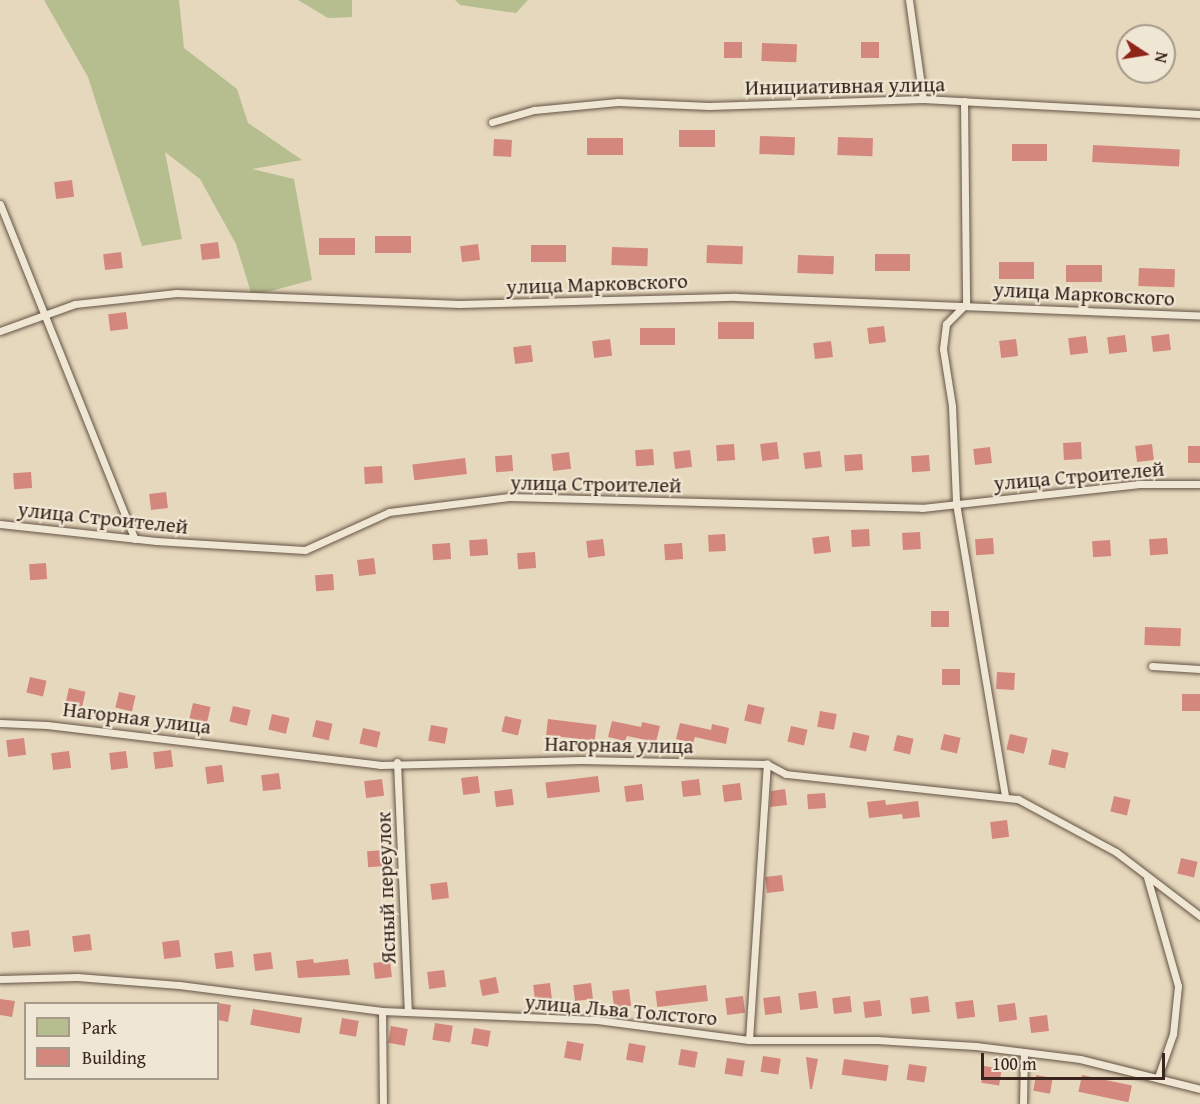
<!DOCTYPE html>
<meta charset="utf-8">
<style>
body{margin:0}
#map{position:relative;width:1200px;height:1104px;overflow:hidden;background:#e6d8bc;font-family:"Gentium Book Plus",serif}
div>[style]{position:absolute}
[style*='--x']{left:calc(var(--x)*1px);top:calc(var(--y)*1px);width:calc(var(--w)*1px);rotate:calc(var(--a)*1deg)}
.green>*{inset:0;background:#b6be90}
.building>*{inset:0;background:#d4877c;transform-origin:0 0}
.roads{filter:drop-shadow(0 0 2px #645245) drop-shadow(0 0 2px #645245)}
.lane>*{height:7px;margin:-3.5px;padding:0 3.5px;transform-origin:3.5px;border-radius:3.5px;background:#efe6d3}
span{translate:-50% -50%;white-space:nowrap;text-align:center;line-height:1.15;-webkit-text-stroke:4.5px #efe6d3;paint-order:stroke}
.street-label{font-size:21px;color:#39251d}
.legend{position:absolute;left:24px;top:1002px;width:195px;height:78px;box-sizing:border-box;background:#efe6d3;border:2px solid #a6998a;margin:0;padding:8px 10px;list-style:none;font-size:18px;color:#39251d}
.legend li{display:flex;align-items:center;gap:12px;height:30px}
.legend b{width:30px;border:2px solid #a6998a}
.north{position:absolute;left:1116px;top:24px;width:60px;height:60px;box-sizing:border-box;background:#efe6d3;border:2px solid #a6998a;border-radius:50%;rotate:102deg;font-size:16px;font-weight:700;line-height:24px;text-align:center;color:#39251d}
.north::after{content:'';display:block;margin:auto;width:21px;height:27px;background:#8f2418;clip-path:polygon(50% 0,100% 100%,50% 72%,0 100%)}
.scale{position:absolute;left:981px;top:1053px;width:184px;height:27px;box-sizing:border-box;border:3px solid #39251d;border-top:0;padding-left:8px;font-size:18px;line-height:21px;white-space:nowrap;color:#39251d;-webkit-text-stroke:4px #efe6d3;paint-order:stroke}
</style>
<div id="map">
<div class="green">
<div style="clip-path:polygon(44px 0,179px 0,184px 48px,237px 89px,248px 123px,302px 160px,252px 169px,294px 179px,312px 280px,252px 296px,236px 244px,200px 179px,165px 152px,182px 239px,142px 246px,88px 77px)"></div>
<div style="clip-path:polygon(298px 0,352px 0,352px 17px,328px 18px)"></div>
<div style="clip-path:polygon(455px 0,528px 0,516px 13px,460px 5px)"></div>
</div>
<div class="building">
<div style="left:724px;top:42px;width:18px;height:16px"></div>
<div style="left:861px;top:42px;width:18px;height:16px"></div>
<div style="left:762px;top:43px;width:35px;height:18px;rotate:2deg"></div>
<div style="left:679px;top:130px;width:36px;height:17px"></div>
<div style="left:760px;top:136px;width:35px;height:18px;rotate:2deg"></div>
<div style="left:838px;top:137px;width:35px;height:18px;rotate:2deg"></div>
<div style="left:587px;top:138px;width:36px;height:17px"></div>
<div style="left:494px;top:139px;width:18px;height:17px;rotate:3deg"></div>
<div style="left:1012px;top:144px;width:35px;height:17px"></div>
<div style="left:1093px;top:145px;width:87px;height:17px;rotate:3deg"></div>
<div style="left:72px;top:180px;width:17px;height:18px;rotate:83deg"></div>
<div style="left:375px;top:236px;width:36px;height:17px"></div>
<div style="left:319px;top:238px;width:36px;height:17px"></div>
<div style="left:218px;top:242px;width:16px;height:18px;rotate:83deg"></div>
<div style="left:478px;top:244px;width:16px;height:18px;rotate:83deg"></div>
<div style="left:531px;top:245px;width:35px;height:17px"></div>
<div style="left:707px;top:245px;width:36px;height:18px;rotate:2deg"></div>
<div style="left:612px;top:247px;width:36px;height:18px;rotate:2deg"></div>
<div style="left:121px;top:252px;width:16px;height:18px;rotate:83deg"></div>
<div style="left:875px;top:254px;width:35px;height:17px"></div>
<div style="left:798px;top:255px;width:36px;height:18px;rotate:2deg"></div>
<div style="left:999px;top:262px;width:35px;height:17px"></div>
<div style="left:1066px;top:265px;width:36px;height:17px"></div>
<div style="left:1139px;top:268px;width:36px;height:18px;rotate:2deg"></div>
<div style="left:126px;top:312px;width:17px;height:18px;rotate:83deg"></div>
<div style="left:718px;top:322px;width:36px;height:17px"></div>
<div style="left:884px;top:326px;width:16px;height:17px;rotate:83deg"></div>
<div style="left:640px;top:328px;width:35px;height:17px"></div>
<div style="left:1169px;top:334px;width:16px;height:18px;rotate:83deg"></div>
<div style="left:1125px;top:335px;width:17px;height:18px;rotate:83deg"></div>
<div style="left:1086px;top:336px;width:17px;height:18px;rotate:83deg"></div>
<div style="left:610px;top:339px;width:17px;height:18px;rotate:83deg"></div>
<div style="left:1016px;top:339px;width:17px;height:17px;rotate:83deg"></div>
<div style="left:831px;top:341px;width:16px;height:18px;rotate:83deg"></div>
<div style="left:531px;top:345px;width:17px;height:18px;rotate:83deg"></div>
<div style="left:777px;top:442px;width:17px;height:17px;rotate:83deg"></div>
<div style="left:1081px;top:442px;width:17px;height:18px;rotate:87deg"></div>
<div style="left:734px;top:444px;width:16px;height:18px;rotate:86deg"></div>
<div style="left:1152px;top:444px;width:16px;height:17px;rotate:83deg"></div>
<div style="left:1200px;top:446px;width:17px;height:12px;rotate:90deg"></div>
<div style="left:990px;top:447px;width:16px;height:17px;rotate:83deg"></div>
<div style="left:653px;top:449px;width:16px;height:18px;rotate:86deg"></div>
<div style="left:690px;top:450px;width:17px;height:17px;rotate:83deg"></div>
<div style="left:820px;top:451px;width:16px;height:17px;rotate:83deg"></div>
<div style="left:569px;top:452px;width:17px;height:18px;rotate:83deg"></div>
<div style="left:862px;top:454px;width:16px;height:18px;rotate:86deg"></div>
<div style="left:512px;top:455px;width:16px;height:17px;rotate:86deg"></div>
<div style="left:929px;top:455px;width:16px;height:18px;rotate:86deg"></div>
<div style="left:465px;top:458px;width:16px;height:53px;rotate:83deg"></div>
<div style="left:382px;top:466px;width:17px;height:18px;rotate:87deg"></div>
<div style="left:31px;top:472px;width:16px;height:18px;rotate:86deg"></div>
<div style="left:166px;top:492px;width:16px;height:17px;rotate:83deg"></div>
<div style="left:869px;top:529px;width:17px;height:18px;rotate:87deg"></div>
<div style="left:920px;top:532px;width:17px;height:18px;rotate:87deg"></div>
<div style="left:725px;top:534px;width:17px;height:17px;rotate:87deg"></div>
<div style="left:829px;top:536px;width:16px;height:17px;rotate:83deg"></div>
<div style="left:993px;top:538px;width:16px;height:18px;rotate:86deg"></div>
<div style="left:1167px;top:538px;width:16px;height:18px;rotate:86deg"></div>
<div style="left:487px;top:539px;width:16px;height:18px;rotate:86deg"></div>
<div style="left:603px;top:539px;width:17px;height:17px;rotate:83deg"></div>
<div style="left:1110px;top:540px;width:16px;height:18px;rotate:86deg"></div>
<div style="left:450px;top:543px;width:16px;height:18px;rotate:86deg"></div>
<div style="left:682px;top:543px;width:16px;height:18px;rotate:86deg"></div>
<div style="left:535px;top:552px;width:16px;height:18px;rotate:86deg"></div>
<div style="left:374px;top:558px;width:16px;height:17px;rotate:83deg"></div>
<div style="left:46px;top:563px;width:16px;height:17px;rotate:86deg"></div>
<div style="left:333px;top:574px;width:16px;height:18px;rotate:86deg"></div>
<div style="left:931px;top:611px;width:18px;height:16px"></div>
<div style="left:1145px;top:627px;width:36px;height:18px;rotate:2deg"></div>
<div style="left:942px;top:669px;width:18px;height:16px"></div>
<div style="left:997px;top:672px;width:18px;height:17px;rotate:3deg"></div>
<div style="left:30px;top:677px;width:17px;height:16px;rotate:13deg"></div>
<div style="left:69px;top:688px;width:17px;height:16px;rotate:13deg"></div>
<div style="left:119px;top:692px;width:17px;height:16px;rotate:13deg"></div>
<div style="left:1182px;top:694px;width:18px;height:17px"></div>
<div style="left:193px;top:703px;width:18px;height:16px;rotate:13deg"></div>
<div style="left:748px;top:704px;width:17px;height:17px;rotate:13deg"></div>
<div style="left:233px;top:706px;width:18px;height:16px;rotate:13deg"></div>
<div style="left:820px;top:711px;width:17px;height:16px;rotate:10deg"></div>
<div style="left:272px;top:714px;width:18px;height:16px;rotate:13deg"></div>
<div style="left:505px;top:716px;width:17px;height:16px;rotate:13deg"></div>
<div style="left:548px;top:719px;width:49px;height:16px;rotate:7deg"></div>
<div style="left:316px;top:720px;width:17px;height:17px;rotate:13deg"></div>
<div style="clip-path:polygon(612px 721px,641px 727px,642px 722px,660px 726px,656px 742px,627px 736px,625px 741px,608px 737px)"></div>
<div style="clip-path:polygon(680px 723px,711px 730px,712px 724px,729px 728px,726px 744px,695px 737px,693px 743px,676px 739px)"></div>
<div style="left:431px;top:725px;width:17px;height:16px;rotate:10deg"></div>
<div style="left:791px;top:726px;width:17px;height:16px;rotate:13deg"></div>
<div style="left:363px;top:728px;width:18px;height:16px;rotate:13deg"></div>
<div style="left:853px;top:732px;width:17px;height:16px;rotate:13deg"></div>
<div style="left:944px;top:734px;width:17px;height:16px;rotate:13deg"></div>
<div style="left:1010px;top:734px;width:18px;height:16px;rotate:13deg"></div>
<div style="left:897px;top:735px;width:17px;height:16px;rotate:13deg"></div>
<div style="left:24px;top:738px;width:17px;height:18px;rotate:83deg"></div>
<div style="left:1052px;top:749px;width:17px;height:16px;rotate:13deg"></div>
<div style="left:171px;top:750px;width:17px;height:18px;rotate:83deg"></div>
<div style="left:69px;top:751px;width:17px;height:18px;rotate:83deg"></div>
<div style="left:126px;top:751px;width:17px;height:17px;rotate:83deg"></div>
<div style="left:222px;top:765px;width:17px;height:17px;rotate:83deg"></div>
<div style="left:279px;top:773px;width:16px;height:18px;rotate:83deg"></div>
<div style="left:478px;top:776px;width:17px;height:17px;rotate:83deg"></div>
<div style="left:598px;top:776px;width:16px;height:53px;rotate:83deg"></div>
<div style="left:382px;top:779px;width:17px;height:18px;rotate:83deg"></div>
<div style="left:699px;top:779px;width:16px;height:18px;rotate:83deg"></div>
<div style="left:740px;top:783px;width:17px;height:18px;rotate:83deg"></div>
<div style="left:642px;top:784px;width:16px;height:18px;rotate:83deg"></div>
<div style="left:512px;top:789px;width:16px;height:18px;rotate:83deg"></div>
<div style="clip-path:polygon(785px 789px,787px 805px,770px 807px,771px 791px)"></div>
<div style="left:825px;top:793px;width:15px;height:18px;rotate:86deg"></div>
<div style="left:1114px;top:796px;width:17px;height:16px;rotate:13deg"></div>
<div style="clip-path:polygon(885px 800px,886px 805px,918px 801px,920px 817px,903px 819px,902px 814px,869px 818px,867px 802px)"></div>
<div style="left:1007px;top:820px;width:17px;height:17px;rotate:83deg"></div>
<div style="left:384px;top:850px;width:16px;height:17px;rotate:86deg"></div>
<div style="left:1181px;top:858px;width:17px;height:16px;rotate:13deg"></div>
<div style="left:782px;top:875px;width:16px;height:17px;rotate:83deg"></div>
<div style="left:447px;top:882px;width:16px;height:17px;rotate:83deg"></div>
<div style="left:29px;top:930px;width:16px;height:18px;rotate:83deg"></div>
<div style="left:90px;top:934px;width:16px;height:18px;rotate:83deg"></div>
<div style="left:179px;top:940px;width:17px;height:17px;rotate:83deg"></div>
<div style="left:232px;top:951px;width:16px;height:18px;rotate:83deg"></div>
<div style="left:271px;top:952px;width:17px;height:18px;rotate:83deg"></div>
<div style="clip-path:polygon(313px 959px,314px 963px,348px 959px,350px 975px,298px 978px,296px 961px)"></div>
<div style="left:390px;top:961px;width:16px;height:17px;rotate:83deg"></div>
<div style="left:444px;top:970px;width:17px;height:17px;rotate:83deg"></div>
<div style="left:496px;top:977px;width:16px;height:17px;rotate:79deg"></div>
<div style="left:550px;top:983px;width:16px;height:17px;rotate:83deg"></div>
<div style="left:591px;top:983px;width:16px;height:18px;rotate:83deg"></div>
<div style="left:706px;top:985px;width:16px;height:51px;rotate:83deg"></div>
<div style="left:629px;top:989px;width:17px;height:17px;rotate:83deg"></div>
<div style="left:816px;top:991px;width:17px;height:18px;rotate:83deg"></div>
<div style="left:743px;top:996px;width:17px;height:18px;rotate:83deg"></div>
<div style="left:780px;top:996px;width:17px;height:17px;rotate:83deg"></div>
<div style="left:850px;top:996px;width:16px;height:18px;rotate:83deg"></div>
<div style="left:928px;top:996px;width:16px;height:18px;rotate:83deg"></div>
<div style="clip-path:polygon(0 999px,15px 1001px,12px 1017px,0 1015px)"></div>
<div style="left:880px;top:1000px;width:16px;height:17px;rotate:83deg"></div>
<div style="left:973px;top:1000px;width:17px;height:18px;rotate:83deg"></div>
<div style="clip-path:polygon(218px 1003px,231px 1005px,228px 1022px,218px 1020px)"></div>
<div style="left:1015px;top:1003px;width:17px;height:18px;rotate:83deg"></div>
<div style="left:253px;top:1009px;width:50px;height:16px;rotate:10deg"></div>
<div style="left:1047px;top:1015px;width:16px;height:18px;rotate:83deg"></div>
<div style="left:342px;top:1018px;width:17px;height:16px;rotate:10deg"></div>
<div style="left:435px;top:1023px;width:18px;height:17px;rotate:9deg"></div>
<div style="left:391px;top:1026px;width:17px;height:17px;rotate:10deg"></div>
<div style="left:474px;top:1028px;width:17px;height:16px;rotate:10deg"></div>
<div style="left:567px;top:1041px;width:17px;height:17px;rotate:10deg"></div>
<div style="left:629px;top:1043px;width:17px;height:17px;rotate:10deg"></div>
<div style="left:681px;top:1049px;width:17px;height:16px;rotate:10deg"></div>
<div style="left:763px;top:1056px;width:18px;height:16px;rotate:9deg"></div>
<div style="clip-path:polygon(806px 1057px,818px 1059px,812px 1089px,810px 1089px)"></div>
<div style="left:727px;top:1058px;width:18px;height:16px;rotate:9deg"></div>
<div style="left:844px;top:1059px;width:45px;height:16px;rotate:8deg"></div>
<div style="left:909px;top:1064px;width:18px;height:16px;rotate:9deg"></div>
<div style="left:984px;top:1066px;width:18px;height:17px;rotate:9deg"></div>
<div style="left:1036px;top:1075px;width:17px;height:16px;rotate:10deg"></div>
<div style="left:1082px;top:1075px;width:51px;height:17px;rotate:12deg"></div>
</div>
<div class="roads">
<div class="lane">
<div style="--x:909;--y:0;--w:100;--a:82"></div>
<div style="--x:964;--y:101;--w:203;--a:89.4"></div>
<div style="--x:966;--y:304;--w:28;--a:135"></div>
<div style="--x:946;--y:324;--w:25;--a:97"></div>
<div style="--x:943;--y:349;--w:58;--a:81"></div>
<div style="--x:952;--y:406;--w:97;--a:87.6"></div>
<div style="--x:956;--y:503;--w:298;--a:80.5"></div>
<div style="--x:492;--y:122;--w:44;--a:-15.9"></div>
<div style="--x:534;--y:110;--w:84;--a:-5.4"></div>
<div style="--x:618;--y:102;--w:91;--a:2.5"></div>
<div style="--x:709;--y:106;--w:214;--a:-1.9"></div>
<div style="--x:923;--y:99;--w:277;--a:3.1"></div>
<div style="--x:0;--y:204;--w:361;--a:68.1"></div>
<div style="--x:0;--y:331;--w:80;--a:-19.8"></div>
<div style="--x:75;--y:304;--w:102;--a:-6.2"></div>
<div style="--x:176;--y:293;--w:284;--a:2.2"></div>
<div style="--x:460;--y:304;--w:276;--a:-1.5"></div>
<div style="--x:736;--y:297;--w:464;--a:2.3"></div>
<div style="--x:0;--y:524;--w:157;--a:6.2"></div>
<div style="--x:156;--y:541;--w:149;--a:3.5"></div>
<div style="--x:305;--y:550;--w:92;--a:-24.3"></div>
<div style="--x:389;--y:512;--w:121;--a:-7.1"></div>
<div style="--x:509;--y:497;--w:413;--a:1.5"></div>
<div style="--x:922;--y:508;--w:217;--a:-6.3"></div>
<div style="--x:1138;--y:484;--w:62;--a:0"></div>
<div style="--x:1152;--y:666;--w:48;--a:3.6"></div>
<div style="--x:0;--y:723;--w:47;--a:2.4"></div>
<div style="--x:47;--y:725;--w:335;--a:6.8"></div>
<div style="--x:380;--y:765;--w:201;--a:-1.4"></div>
<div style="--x:581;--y:760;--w:186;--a:1.2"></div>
<div style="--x:767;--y:764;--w:21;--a:28"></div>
<div style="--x:786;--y:774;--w:233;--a:6.2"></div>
<div style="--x:1018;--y:799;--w:111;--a:28.4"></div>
<div style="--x:1116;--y:852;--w:106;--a:37.3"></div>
<div style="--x:397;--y:762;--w:250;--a:87.5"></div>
<div style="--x:1147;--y:877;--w:113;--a:74.1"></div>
<div style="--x:1178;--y:986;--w:48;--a:95.9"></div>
<div style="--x:1173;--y:1034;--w:46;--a:109.2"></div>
<div style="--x:0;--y:979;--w:77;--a:-1.5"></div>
<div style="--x:77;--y:977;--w:102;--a:4.5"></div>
<div style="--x:179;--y:985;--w:205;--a:7.3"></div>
<div style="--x:382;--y:1011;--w:215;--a:2.4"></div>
<div style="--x:597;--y:1020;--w:153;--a:7.5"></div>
<div style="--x:749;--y:1040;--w:128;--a:0"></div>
<div style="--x:877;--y:1040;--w:99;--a:3.5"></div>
<div style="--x:976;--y:1046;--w:105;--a:7.1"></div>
<div style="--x:1080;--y:1059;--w:124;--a:14"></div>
<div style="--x:382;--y:1011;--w:93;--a:89.4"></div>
<div style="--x:749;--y:1040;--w:277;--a:-86.3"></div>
<div style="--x:1023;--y:1104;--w:52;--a:-88.9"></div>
</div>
</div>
<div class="street-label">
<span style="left:845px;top:86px;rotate:-1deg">Инициативная улица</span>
<span style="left:597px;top:284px;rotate:-2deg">улица Марковского</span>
<span style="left:1084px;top:294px;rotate:3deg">улица Марковского</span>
<span style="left:1079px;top:476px;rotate:-5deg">улица Строителей</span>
<span style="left:596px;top:484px;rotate:1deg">улица Строителей</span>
<span style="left:103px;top:518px;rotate:6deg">улица Строителей</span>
<span style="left:137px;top:718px;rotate:7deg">Нагорная улица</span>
<span style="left:619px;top:745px;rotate:1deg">Нагорная улица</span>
<span style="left:386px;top:888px;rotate:-92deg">Ясный переулок</span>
<span style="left:621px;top:1010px;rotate:5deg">улица Льва Толстого</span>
</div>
<ul class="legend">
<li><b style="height:16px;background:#b6be90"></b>Park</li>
<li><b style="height:16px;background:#d4877c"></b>Building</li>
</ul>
<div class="north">N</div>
<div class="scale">100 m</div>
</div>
